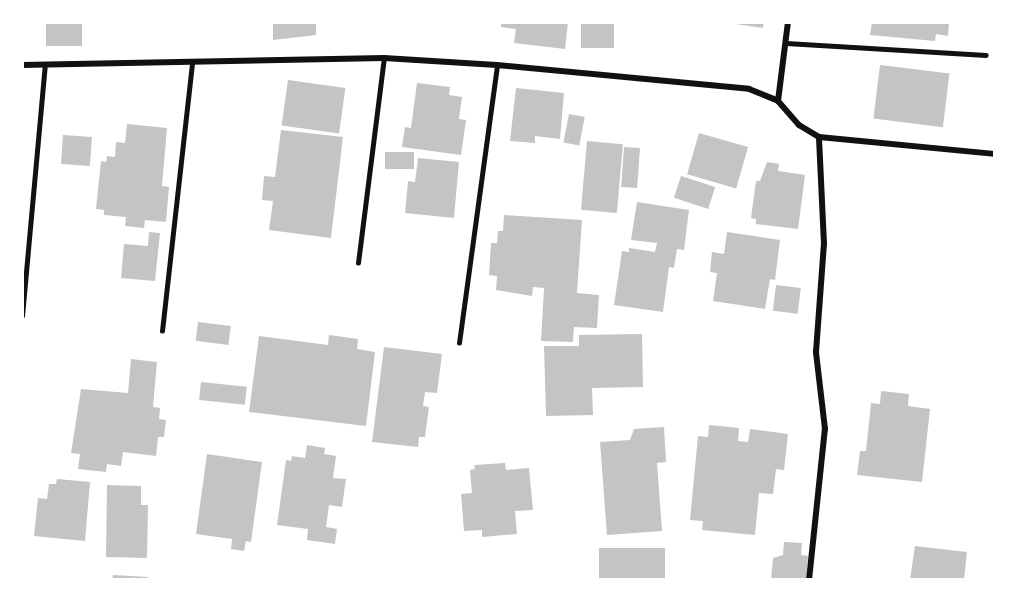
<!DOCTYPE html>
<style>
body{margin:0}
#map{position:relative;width:1017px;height:602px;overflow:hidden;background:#fff;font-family:Ubuntu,sans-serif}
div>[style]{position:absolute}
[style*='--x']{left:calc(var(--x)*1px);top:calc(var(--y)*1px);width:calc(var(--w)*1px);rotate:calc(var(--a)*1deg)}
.building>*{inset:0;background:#c4c4c4;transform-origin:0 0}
.service>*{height:4.5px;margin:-2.25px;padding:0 2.25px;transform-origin:2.25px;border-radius:2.25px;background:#111}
.minor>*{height:6px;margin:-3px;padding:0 3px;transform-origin:3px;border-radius:3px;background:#111}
span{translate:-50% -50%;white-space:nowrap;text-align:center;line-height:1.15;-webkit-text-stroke:4.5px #fff;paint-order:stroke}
.frame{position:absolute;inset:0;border:24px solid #fff;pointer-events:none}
</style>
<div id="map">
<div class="building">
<div style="left:46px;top:22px;width:36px;height:24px"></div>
<div style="clip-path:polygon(273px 22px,316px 22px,316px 35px,273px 40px)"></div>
<div style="clip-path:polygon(501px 22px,568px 22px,565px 49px,514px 43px,516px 29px,501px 27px)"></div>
<div style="left:581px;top:22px;width:33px;height:26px"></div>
<div style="clip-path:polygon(722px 22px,764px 22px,763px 28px)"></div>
<div style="clip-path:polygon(872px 22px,949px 22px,948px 36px,936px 34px,935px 41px,870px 35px)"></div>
<div style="left:880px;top:65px;width:70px;height:54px;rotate:7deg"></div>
<div style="left:288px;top:80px;width:58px;height:46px;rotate:8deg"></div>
<div style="clip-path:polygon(417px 83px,450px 87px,449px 95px,462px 97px,459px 119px,466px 120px,461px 155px,402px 147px,405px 127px,411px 128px)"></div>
<div style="clip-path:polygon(516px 88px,564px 93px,560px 139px,535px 136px,535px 143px,510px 141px)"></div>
<div style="left:569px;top:114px;width:16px;height:29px;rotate:11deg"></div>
<div style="clip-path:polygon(127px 124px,167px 128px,162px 186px,169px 187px,166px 222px,145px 220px,144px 228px,125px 226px,126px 217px,104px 215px,104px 210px,96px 209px,101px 161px,106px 162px,107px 156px,115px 157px,116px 142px,125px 143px)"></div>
<div style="clip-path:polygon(281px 130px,343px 137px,331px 238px,269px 230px,273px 201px,262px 200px,264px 176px,275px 177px)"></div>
<div style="left:699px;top:133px;width:51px;height:43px;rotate:16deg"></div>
<div style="left:63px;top:135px;width:29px;height:29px;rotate:4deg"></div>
<div style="left:587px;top:141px;width:36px;height:69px;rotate:5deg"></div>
<div style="left:624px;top:147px;width:16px;height:40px;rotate:4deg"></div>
<div style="left:385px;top:152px;width:29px;height:17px"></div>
<div style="clip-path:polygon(418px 158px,459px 162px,454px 218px,405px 213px,408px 181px,415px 182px)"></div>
<div style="clip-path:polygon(767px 162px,779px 164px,778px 171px,805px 175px,798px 229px,756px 224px,756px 219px,751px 218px,756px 181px,760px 181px)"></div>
<div style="left:681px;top:176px;width:36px;height:23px;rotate:18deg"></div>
<div style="clip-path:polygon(637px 202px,689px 210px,684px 250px,677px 249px,674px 268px,669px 267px,663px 312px,614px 305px,622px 251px,629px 252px,629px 248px,655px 252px,657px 243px,631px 240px)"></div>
<div style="clip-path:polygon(504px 215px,582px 220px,577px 293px,599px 295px,597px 328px,574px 327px,573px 342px,541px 341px,544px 288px,533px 287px,532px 296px,496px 290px,497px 276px,489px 275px,491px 243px,497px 243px,498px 231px,503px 231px)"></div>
<div style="clip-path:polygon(149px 232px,160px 233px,155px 281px,121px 278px,124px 244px,148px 246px)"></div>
<div style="clip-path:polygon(727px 232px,780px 240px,775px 280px,770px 279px,765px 309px,713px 301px,717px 273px,710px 272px,712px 252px,724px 254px)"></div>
<div style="left:776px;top:285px;width:25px;height:26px;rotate:7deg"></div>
<div style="left:198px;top:322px;width:33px;height:19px;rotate:7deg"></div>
<div style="clip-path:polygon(642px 334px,643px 387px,592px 388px,593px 415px,546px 416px,544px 346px,579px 346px,579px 335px)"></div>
<div style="clip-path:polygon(329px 335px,358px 339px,357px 349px,375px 352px,366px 426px,249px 412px,259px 336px,328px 345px)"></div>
<div style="clip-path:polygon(384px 347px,442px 354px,437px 393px,425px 392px,423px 406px,429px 407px,425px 437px,419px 437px,418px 447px,372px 442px)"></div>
<div style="clip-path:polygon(131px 359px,157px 362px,153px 407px,160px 408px,159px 419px,166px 420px,164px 437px,158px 437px,156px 456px,123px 452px,121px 466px,107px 464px,106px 472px,78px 469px,80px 454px,71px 453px,81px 389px,128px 393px)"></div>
<div style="left:201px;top:382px;width:46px;height:18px;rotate:6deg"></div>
<div style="clip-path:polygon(881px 391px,909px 394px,908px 406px,930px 409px,922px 482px,857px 475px,860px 451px,866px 451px,871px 403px,880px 404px)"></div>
<div style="clip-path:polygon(709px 425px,739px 428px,738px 441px,748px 442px,750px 429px,788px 434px,784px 470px,776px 469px,773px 494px,759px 493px,755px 535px,702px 530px,703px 521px,690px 520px,698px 436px,708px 437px)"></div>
<div style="clip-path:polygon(664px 427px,666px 462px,657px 463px,662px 531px,607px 535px,600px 442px,630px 440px,634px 429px)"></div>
<div style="clip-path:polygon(307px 445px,325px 448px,324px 454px,336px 456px,333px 478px,346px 479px,342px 507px,329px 505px,326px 527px,337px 529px,335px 544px,307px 540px,308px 529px,277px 525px,286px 460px,291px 461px,292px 456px,305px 458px)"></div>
<div style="clip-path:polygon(207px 454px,262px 462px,251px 542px,246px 541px,244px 551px,231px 549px,232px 539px,196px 534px)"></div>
<div style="clip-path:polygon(505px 463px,506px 470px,529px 468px,533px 510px,515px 511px,517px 534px,482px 537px,482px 530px,464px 531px,461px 494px,472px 493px,470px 470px,475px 469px,474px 465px)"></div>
<div style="clip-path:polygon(57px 479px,90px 482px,85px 541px,34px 536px,38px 498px,47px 499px,49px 484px,56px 484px)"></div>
<div style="clip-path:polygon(107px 485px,141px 486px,141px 505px,148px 505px,147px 558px,106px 557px)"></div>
<div style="clip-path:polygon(784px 542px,802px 543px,801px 555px,808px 556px,806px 580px,771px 580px,773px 558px,783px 555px)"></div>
<div style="clip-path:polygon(915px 546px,967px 552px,964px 580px,910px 580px)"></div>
<div style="left:599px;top:548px;width:66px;height:32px"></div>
<div style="clip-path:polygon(113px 575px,148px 577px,148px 580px,112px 580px)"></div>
</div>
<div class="service">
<div style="--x:786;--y:43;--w:200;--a:3.4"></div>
<div style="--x:358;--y:263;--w:207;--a:-82.8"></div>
<div style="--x:22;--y:316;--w:252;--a:-84.8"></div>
<div style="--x:162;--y:331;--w:269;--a:-83.6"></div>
<div style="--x:459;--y:343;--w:281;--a:-82.2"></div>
</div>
<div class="minor">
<div style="--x:22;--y:65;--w:362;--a:-1.1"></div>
<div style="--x:384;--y:58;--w:113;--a:3.5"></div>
<div style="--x:497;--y:65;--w:253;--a:5.4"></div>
<div style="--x:749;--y:89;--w:31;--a:22"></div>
<div style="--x:778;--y:101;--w:32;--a:49"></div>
<div style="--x:799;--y:125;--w:23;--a:31"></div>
<div style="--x:819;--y:137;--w:176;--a:5.5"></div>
<div style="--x:778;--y:101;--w:80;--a:-82.8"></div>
<div style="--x:809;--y:580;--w:152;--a:-84"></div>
<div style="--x:825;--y:429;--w:78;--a:-96.7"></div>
<div style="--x:816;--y:352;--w:108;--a:-85.8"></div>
<div style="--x:824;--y:244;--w:107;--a:-92.7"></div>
</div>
<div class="frame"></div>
</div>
